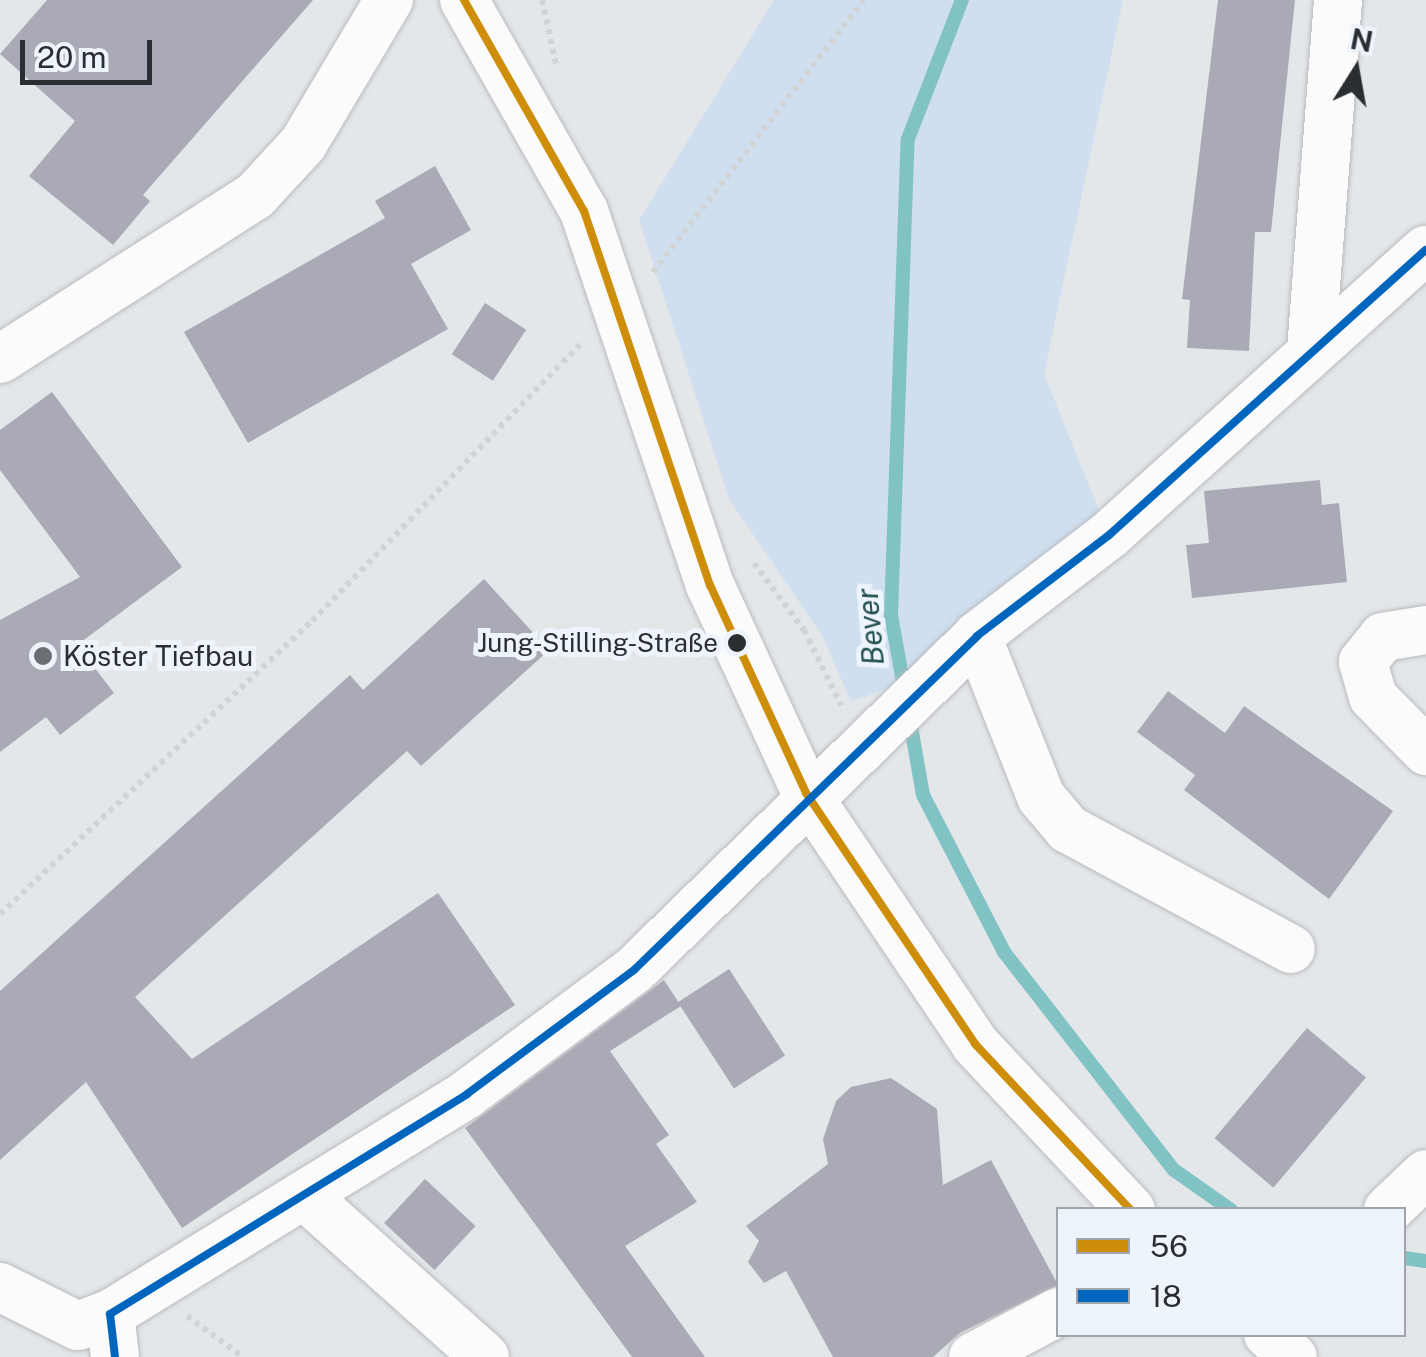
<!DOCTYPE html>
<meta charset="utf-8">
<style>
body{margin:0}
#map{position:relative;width:1426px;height:1357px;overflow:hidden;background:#e4e7ea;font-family:"Public Sans",sans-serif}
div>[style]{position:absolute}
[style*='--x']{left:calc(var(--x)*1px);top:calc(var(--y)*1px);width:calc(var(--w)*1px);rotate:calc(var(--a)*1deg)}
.green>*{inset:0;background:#d0dff0}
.stream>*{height:14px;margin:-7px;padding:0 7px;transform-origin:7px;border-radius:7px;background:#81c3c4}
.building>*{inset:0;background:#aaaab6;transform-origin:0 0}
.path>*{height:6px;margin-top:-3px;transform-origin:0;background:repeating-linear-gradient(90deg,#d2d3d5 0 5px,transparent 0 10px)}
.roads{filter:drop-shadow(0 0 2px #b9bbbe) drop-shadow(0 0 2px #b9bbbe)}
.minor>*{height:48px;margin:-24px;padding:0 24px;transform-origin:24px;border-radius:24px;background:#fbfbfc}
.bus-1>*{height:8px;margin:-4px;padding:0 4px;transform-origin:4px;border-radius:4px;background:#ce8e0a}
.bus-2>*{height:8px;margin:-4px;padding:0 4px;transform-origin:4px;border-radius:4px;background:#0065bd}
.dots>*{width:28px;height:28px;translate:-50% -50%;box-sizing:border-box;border:5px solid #edf4fc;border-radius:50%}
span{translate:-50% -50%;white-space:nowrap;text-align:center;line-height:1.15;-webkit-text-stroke:10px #edf4fc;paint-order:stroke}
.bus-label{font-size:26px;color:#2b2e31}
.right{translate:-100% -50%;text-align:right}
.poi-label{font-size:28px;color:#2b2e31}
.left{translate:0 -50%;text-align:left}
.water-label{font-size:30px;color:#255050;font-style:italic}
.legend{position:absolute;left:1056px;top:1207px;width:350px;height:130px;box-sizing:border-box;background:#edf4fc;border:2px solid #9fa5ab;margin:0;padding:12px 18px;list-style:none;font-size:30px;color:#2b2e31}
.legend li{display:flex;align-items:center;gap:20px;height:50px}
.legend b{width:50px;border:2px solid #9fa5ab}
.north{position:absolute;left:1306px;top:20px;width:100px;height:100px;-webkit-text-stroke:8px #edf4fc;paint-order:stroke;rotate:11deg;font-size:28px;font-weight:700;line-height:40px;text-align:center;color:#2b2e31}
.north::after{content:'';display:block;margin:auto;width:35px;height:45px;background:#2b2e31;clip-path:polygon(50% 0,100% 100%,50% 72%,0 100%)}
.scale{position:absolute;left:20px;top:40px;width:132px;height:45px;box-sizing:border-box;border:5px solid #2b2e31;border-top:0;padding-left:12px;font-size:30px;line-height:35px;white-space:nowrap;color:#2b2e31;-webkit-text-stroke:8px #edf4fc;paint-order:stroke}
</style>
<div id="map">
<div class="green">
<div style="clip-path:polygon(774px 0,1123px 0,1044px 374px,1109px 535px,946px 666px,851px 702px,823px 637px,729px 499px,639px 220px)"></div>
</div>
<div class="stream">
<div style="--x:905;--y:693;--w:79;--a:-100.2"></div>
<div style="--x:891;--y:615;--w:476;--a:-88"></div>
<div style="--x:908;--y:139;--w:149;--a:-68.8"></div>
<div style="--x:909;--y:715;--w:81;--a:80.1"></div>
<div style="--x:923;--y:795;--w:177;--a:62.7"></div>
<div style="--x:1004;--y:952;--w:276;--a:52.1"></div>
<div style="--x:1174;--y:1170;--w:70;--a:35.1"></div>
<div style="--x:1404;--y:1258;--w:22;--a:8"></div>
</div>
<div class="building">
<div style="clip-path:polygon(47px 0,313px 0,143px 195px,150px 201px,113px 245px,29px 176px,75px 121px,0 54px)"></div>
<div style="clip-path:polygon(1218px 0,1295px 0,1271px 232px,1255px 232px,1249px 351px,1187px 348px,1190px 300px,1182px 299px)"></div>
<div style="clip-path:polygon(435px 166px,471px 230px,411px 264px,448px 329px,248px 443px,184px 332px,385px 218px,375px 201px)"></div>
<div style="left:485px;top:303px;width:49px;height:61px;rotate:33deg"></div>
<div style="clip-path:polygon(52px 392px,182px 567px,77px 645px,114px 693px,60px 735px,46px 717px,0 752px,0 620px,80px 577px,0 470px,0 430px)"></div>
<div style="clip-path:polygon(1320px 480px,1322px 505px,1339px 503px,1347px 582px,1192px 598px,1186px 545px,1209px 543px,1204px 491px)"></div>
<div style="clip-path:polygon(484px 579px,549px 650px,421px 766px,407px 751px,135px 997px,192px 1059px,438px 893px,515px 1005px,182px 1228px,86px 1082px,0 1160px,0 991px,350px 675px,363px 690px)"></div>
<div style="clip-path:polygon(1168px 691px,1225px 733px,1244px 706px,1393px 811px,1329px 899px,1184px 790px,1195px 775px,1137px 732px)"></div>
<div style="left:729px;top:969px;width:103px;height:61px;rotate:57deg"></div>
<div style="clip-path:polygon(664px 980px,681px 1006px,610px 1051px,669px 1135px,656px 1144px,697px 1202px,625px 1246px,705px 1357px,632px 1357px,465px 1128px)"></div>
<div style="left:1307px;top:1028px;width:77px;height:144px;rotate:40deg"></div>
<div style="clip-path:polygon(891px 1078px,937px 1109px,943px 1185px,991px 1160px,1058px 1285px,960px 1333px,933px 1357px,833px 1357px,786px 1271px,764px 1283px,748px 1262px,759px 1241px,746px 1226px,828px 1164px,823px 1139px,836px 1101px,851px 1087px)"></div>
<div style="left:425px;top:1179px;width:69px;height:60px;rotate:43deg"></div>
</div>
<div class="path">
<div style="--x:542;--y:0;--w:66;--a:77.8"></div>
<div style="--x:653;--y:272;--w:344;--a:-52.2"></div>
<div style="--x:754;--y:563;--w:84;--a:53.3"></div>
<div style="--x:804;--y:630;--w:84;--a:63.7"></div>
<div style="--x:0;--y:914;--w:428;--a:-43.2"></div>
<div style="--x:312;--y:621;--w:385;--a:-45.9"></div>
<div style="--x:187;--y:1316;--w:69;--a:36.2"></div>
</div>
<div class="roads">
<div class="minor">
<div style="--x:464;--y:0;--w:243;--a:60.4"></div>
<div style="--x:584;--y:211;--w:395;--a:71.4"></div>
<div style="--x:710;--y:585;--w:229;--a:65.2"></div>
<div style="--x:806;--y:793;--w:303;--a:56"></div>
<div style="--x:975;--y:1044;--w:228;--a:46.8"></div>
<div style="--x:1311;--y:351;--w:352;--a:-85.6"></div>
<div style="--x:0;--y:359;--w:303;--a:-32.6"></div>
<div style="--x:255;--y:196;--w:71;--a:-47.3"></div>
<div style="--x:303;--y:144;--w:168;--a:-59.2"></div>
<div style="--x:1426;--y:630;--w:44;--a:170.8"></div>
<div style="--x:1383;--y:637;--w:32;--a:129"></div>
<div style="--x:1363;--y:662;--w:36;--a:74"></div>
<div style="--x:1373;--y:697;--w:76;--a:45.5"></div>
<div style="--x:977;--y:636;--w:173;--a:68.3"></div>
<div style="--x:1041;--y:797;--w:42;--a:49.8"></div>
<div style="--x:1068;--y:829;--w:253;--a:28.3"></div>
<div style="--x:306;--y:1197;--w:240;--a:41.8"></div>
<div style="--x:1388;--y:1210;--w:52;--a:-43.5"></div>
<div style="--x:0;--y:1287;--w:87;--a:26.6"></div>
<div style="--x:78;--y:1326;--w:34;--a:-21"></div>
<div style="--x:1268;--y:1334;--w:34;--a:43"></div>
<div style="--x:115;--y:1357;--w:43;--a:-96.6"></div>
<div style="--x:110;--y:1314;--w:419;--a:-31.6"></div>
<div style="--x:467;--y:1094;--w:208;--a:-36.6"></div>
<div style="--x:634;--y:970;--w:479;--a:-44.2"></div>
<div style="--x:977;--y:636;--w:166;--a:-37.4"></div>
<div style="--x:1109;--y:535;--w:426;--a:-42"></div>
<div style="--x:973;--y:1357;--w:96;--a:-27.9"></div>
</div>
</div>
<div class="bus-1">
<div style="--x:464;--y:0;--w:243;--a:60.4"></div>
<div style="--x:584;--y:211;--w:395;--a:71.4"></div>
<div style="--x:710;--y:585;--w:229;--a:65.2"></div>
<div style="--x:806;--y:793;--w:303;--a:56"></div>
<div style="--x:975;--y:1044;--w:228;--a:46.8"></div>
</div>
<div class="bus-2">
<div style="--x:115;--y:1357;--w:43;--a:-96.6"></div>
<div style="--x:110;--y:1314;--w:419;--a:-31.6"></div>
<div style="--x:467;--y:1094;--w:208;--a:-36.6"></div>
<div style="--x:634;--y:970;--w:479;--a:-44.2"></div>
<div style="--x:977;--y:636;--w:166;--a:-37.4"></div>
<div style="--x:1109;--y:535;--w:426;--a:-42"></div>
</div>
<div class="dots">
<div style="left:737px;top:643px;background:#2b2e31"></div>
<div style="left:43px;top:656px;background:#6c6f72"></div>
</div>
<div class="bus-label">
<span class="right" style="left:718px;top:643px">Jung-Stilling-Straße</span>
</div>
<div class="poi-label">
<span class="left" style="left:63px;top:656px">Köster Tiefbau</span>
</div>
<div class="water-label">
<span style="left:870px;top:627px;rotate:-95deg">Bever</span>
</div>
<ul class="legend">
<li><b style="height:12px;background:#ce8e0a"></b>56</li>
<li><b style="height:12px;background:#0065bd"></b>18</li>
</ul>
<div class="north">N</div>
<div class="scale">20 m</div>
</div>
